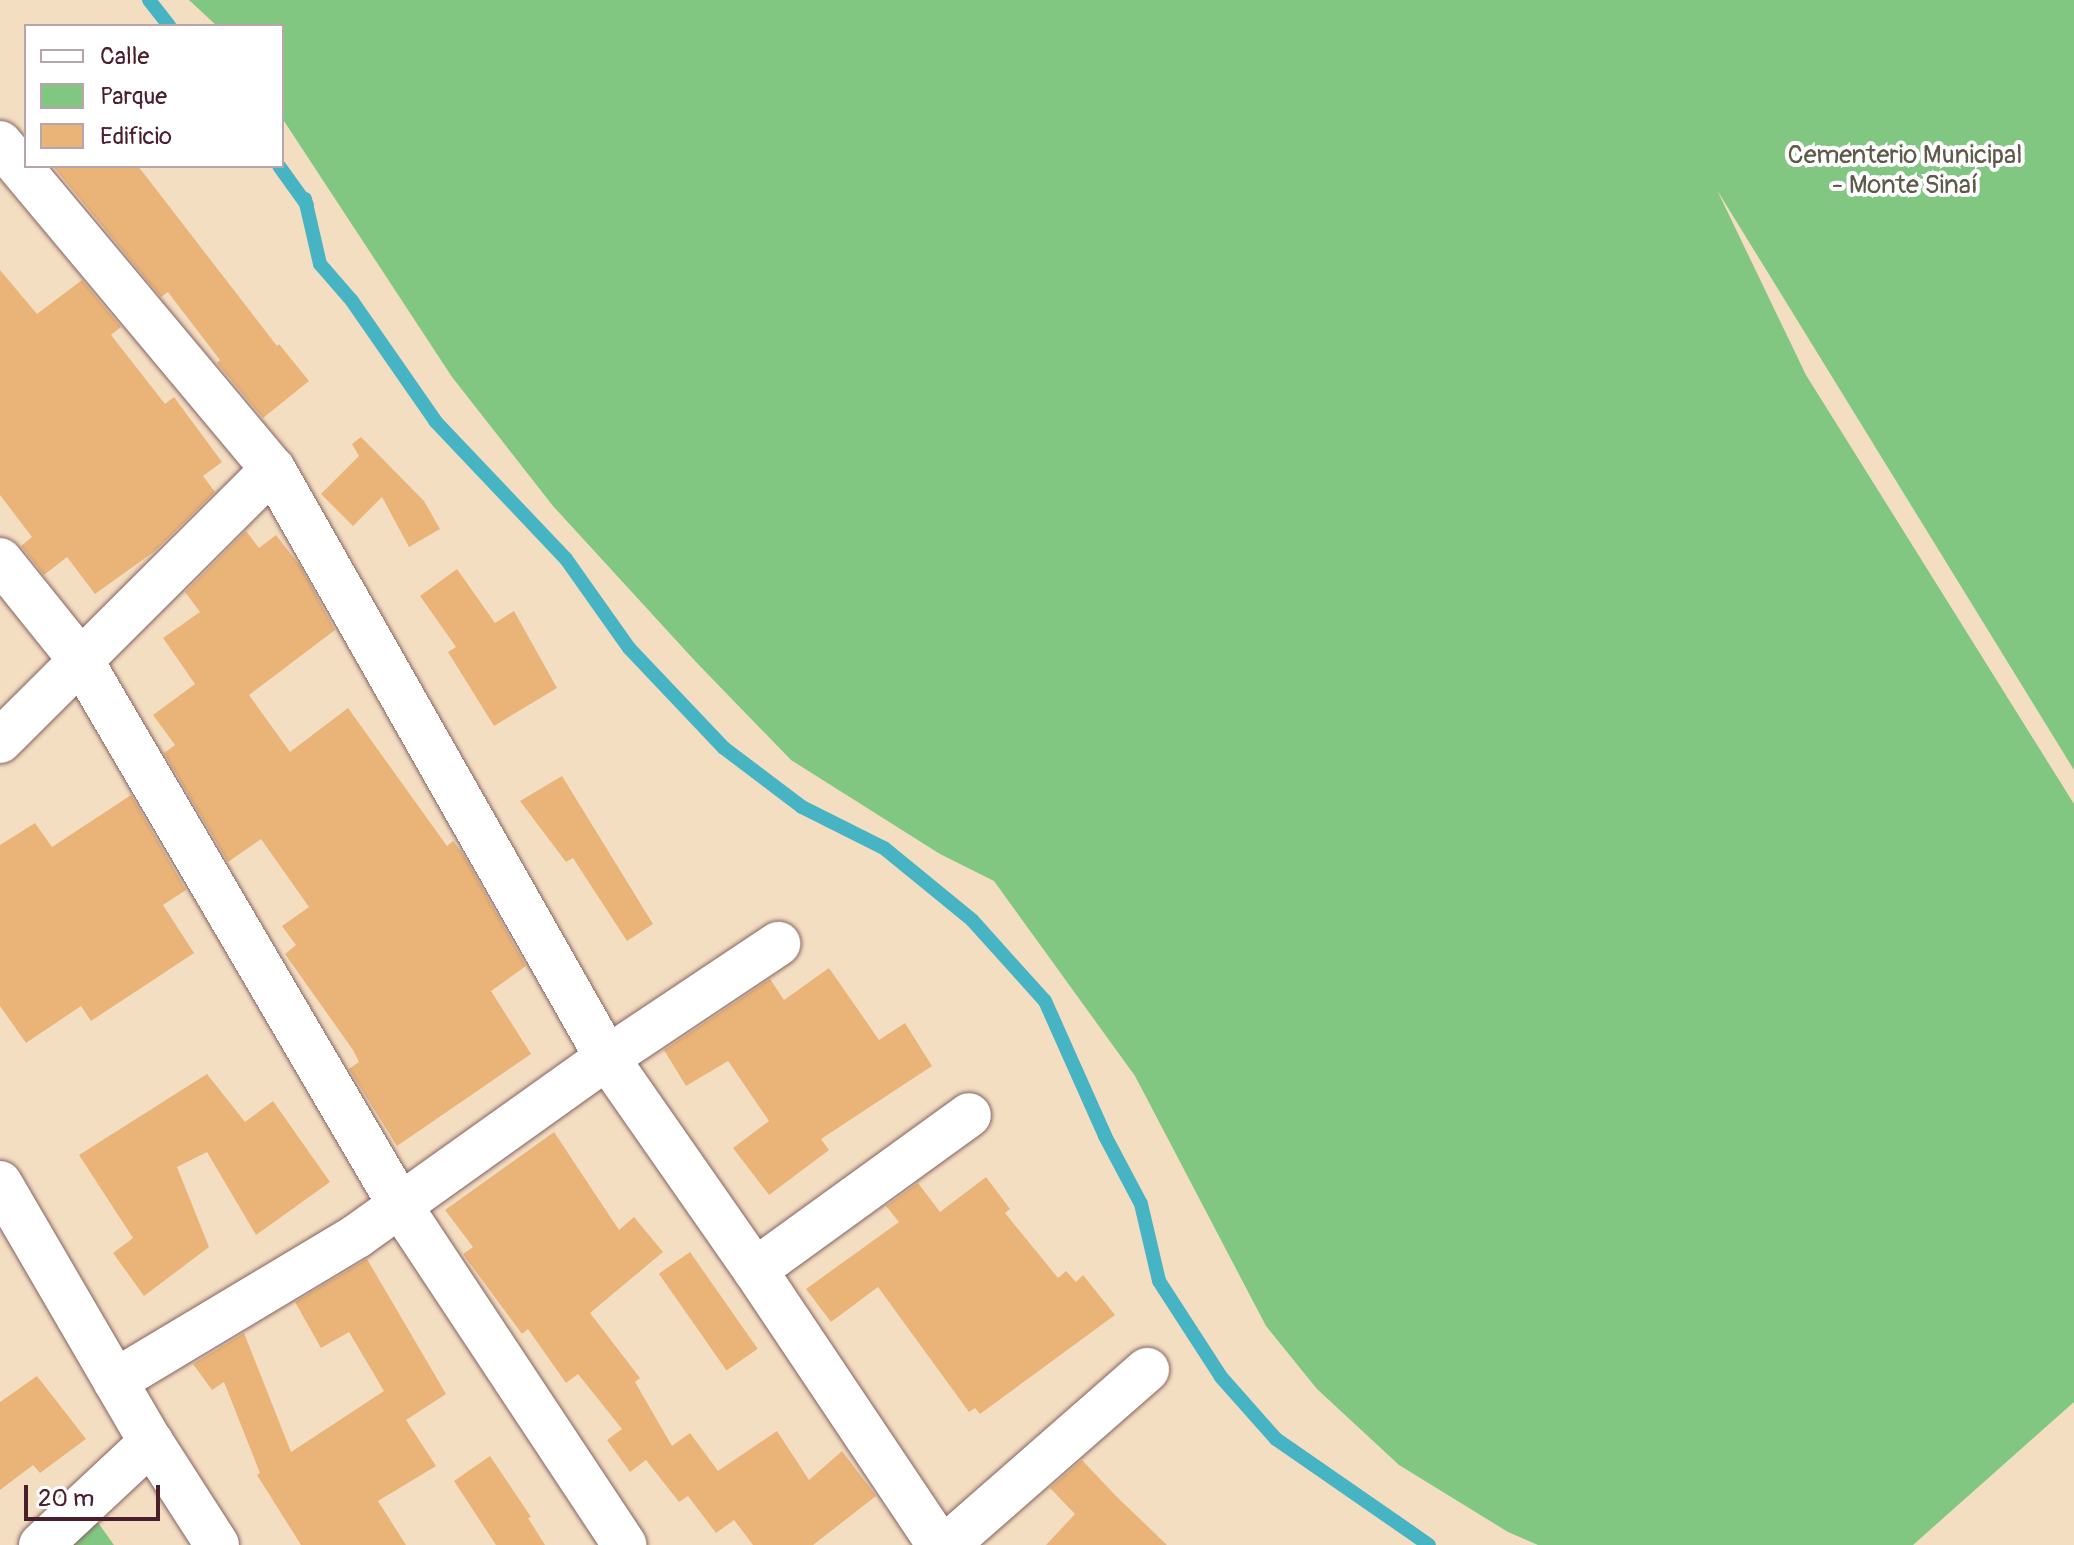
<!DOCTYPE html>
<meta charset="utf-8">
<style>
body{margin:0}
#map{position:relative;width:2074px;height:1545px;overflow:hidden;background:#f4dec2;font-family:Pangolin,sans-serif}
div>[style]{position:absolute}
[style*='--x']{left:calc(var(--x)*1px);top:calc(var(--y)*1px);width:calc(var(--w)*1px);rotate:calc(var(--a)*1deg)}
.green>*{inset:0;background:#81c782}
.stream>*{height:14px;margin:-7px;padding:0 7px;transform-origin:7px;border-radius:7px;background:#47b4c4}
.building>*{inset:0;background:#eab479;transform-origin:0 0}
.roads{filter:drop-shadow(0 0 2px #866260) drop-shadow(0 0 2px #866260)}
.minor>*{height:44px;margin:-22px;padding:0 22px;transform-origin:22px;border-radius:22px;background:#fff}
span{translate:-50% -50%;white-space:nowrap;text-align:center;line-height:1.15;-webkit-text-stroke:8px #fff;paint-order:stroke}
.park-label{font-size:26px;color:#5d5a49}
.legend{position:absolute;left:24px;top:24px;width:260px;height:144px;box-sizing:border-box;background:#fff;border:2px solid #b7a5aa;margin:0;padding:10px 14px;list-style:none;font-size:24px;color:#4a1f2b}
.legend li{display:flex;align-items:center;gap:16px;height:40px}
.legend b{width:40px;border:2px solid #b7a5aa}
.scale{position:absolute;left:24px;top:1485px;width:136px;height:36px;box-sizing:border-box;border:4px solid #4a1f2b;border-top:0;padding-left:10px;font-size:24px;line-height:28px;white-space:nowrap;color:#4a1f2b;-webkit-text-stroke:6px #fff;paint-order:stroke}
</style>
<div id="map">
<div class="green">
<div style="clip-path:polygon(189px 0,2074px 0,2074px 770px,1717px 190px,1806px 375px,2074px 804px,2074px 1402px,1913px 1545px,1538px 1545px,1508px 1532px,1399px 1465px,1317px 1389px,1266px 1326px,1135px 1076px,994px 881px,940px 854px,791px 760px,696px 662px,553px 506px,452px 377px,282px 118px,282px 26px,217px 26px)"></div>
<div style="clip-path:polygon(84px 1503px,114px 1545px,41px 1545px)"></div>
</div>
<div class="stream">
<div style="--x:149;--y:0;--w:33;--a:52"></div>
<div style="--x:279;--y:166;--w:48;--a:54.3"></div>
<div style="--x:305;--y:199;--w:67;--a:77"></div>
<div style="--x:320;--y:264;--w:49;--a:49.1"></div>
<div style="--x:352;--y:301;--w:147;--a:55.2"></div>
<div style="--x:436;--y:422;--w:189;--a:46.5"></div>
<div style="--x:566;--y:559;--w:109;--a:54.7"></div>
<div style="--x:629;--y:648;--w:138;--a:46.5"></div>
<div style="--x:724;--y:748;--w:98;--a:37.1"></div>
<div style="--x:802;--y:807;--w:92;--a:26.6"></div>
<div style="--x:884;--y:848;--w:114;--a:39.3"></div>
<div style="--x:972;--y:920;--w:109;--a:48"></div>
<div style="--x:1045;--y:1001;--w:148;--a:66"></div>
<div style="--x:1105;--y:1136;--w:77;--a:62.1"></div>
<div style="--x:1141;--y:1204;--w:79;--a:76.8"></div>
<div style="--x:1159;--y:1281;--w:114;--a:57.1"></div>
<div style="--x:1221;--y:1377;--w:83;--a:48.4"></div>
<div style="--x:1276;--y:1439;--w:186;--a:34.7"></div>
</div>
<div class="building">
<div style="clip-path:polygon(53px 166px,138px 166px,277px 346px,279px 344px,309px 381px,263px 418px,217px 363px,220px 360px,174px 300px,168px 292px,161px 297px)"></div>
<div style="clip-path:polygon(0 270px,37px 314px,82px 280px,121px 327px,111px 335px,165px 404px,174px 397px,222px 462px,203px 476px,215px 492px,155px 551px,95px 594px,67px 557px,44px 575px,21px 546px,32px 537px,0 495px)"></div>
<div style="clip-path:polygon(361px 437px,424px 501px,440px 529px,409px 547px,382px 497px,353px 526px,321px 494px,359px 456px,352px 444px)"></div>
<div style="clip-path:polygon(246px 531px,259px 548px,276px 535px,300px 566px,335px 630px,249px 695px,290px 752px,348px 708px,447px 846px,453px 841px,463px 854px,526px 966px,491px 991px,531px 1054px,397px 1146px,349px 1069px,359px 1062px,353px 1050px,285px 954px,296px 945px,282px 926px,309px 907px,261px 839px,228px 862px,164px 753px,175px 745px,153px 715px,195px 684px,163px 638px,200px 612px,185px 592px)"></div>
<div style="clip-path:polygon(457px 569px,495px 623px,514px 611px,557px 688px,494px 726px,448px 652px,456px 647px,420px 596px)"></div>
<div style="clip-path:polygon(562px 776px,653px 924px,627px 941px,573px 858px,566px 862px,520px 801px)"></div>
<div style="clip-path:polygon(131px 795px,186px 890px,163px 905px,194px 953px,91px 1021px,81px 1006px,26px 1043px,0 1006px,0 845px,35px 823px,52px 847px)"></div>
<div style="clip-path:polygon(829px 968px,879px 1040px,905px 1023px,932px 1066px,821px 1139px,829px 1150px,769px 1195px,733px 1148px,769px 1121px,728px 1061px,686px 1086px,664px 1050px,770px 979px,784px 1000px)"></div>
<div style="clip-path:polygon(207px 1074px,245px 1122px,273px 1101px,330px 1182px,256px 1235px,207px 1152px,177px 1167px,209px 1247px,144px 1296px,113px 1253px,133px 1238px,79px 1155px)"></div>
<div style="clip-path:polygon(554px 1132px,619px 1230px,634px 1217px,663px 1252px,590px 1313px,640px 1378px,635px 1382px,672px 1446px,690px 1433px,718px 1471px,777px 1431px,809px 1480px,842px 1451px,876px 1496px,813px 1545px,753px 1545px,734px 1520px,716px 1533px,688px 1496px,679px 1502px,646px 1460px,630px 1472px,607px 1440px,622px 1429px,578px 1374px,566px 1383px,528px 1329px,522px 1334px,463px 1254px,473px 1247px,445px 1210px)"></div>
<div style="clip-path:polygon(986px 1177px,1010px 1209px,1005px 1213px,1058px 1278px,1066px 1271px,1076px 1282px,1083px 1275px,1115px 1315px,980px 1414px,975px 1408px,969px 1412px,878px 1287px,831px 1322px,806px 1289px,899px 1222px,886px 1206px,918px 1183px,940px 1212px)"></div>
<div style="left:690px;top:1252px;width:118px;height:38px;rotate:55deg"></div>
<div style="clip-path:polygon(367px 1259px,446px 1394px,406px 1420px,436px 1466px,378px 1501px,406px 1545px,301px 1545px,257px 1475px,260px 1473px,224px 1382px,212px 1390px,193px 1364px,244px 1333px,291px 1452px,384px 1391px,349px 1332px,321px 1348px,295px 1302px)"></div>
<div style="clip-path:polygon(37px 1376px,86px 1439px,40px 1473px,33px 1465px,0 1490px,0 1402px)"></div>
<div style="clip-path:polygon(490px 1456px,531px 1517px,528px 1518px,545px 1545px,496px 1545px,454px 1481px)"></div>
<div style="clip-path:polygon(1082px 1460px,1117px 1497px,1167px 1545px,1046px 1545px,1075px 1514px,1050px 1488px)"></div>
</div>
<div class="roads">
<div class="minor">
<div style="--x:0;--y:143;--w:425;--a:50.1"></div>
<div style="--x:273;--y:469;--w:677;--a:60.44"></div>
<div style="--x:607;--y:1058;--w:259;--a:55.1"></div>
<div style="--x:755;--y:1270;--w:331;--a:56.2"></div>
<div style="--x:0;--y:560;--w:131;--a:51.2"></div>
<div style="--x:82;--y:662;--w:631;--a:59.66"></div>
<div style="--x:401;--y:1207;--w:405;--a:56.5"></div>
<div style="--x:0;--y:741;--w:385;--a:-44.9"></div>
<div style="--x:0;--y:1183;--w:300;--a:59.8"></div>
<div style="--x:151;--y:1442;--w:122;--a:57.3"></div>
<div style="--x:755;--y:1270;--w:264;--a:-35.9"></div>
<div style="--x:115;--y:1381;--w:282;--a:-30.9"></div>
<div style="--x:357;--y:1236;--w:307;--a:-35.5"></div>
<div style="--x:607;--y:1058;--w:206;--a:-33.7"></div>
<div style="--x:41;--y:1545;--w:151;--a:-43.1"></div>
<div style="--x:947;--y:1545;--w:266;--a:-41.2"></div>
</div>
</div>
<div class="park-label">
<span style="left:1905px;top:171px">Cementerio Municipal<br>- Monte Sinaí</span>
</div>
<ul class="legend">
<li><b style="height:10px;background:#fff"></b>Calle</li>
<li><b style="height:22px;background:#81c782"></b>Parque</li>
<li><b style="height:22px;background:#eab479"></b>Edificio</li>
</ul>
<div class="scale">20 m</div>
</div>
